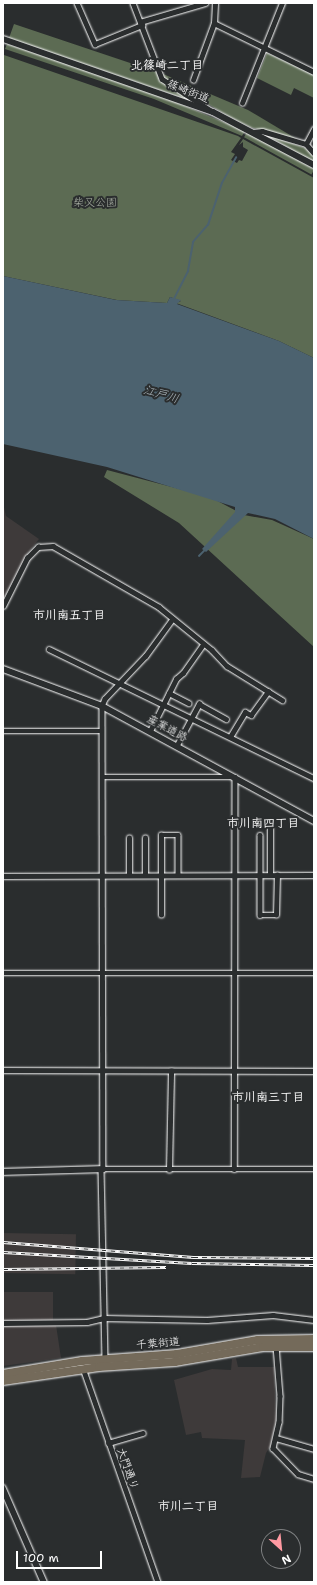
<!DOCTYPE html>
<meta charset="utf-8">
<style>
body{margin:0}
#map{position:relative;width:317px;height:1585px;overflow:hidden;background:#2a2d2e;font-family:"Shantell Sans","Klee One",sans-serif}
div>[style]{position:absolute}
[style*='--x']{left:calc(var(--x)*1px);top:calc(var(--y)*1px);width:calc(var(--w)*1px);rotate:calc(var(--a)*1deg)}
.built>*{inset:0;background:#3e3a3a;transform-origin:0 0}
.green>*{inset:0;background:#5c6b53;transform-origin:0 0}
.water>*{inset:0;background:#4c626f}
.stream>*{height:1.5px;margin:-0.75px;padding:0 0.75px;transform-origin:0.75px;border-radius:0.75px;background:#4c626f}
.roads{filter:drop-shadow(0 0 1px #fff) drop-shadow(0 0 1px #fff)}
.minor>*{height:4.5px;margin:-2.25px;padding:0 2.25px;transform-origin:2.25px;border-radius:2.25px;background:#2a2d2e}
.tertiary>*{height:5.5px;margin:-2.75px;padding:0 2.75px;transform-origin:2.75px;border-radius:2.75px;background:#2a2d2e}
.secondary>*{height:6px;margin:-3px;padding:0 3px;transform-origin:3px;border-radius:3px;background:#2a2d2e}
.trunk>*{height:8px;margin:-4px;padding:0 4px;transform-origin:4px;border-radius:4px;background:#746a5a}
.rail>*{height:3px;margin-top:-1.5px;transform-origin:0;background:repeating-linear-gradient(90deg,#2a2d2e 0 4.5px,#fff 0 9px);box-sizing:border-box;border-block:1px solid #fff}
span{translate:-50% -50%;white-space:nowrap;text-align:center;line-height:1.15;-webkit-text-stroke:4px #2a2d2e;paint-order:stroke}
.street-label{font-size:11px;color:#fff}
.park-label{font-size:11px;color:#aeb5a9}
.neighbourhood-label{font-size:12px;color:#fff;font-weight:700}
.water-label{font-size:12px;color:#aeb8be;font-style:italic}
.frame{position:absolute;inset:0;border:4px solid #fff;pointer-events:none}
.north{position:absolute;left:261px;top:1529px;width:40px;height:40px;box-sizing:border-box;background:#2a2d2e;border:1px solid #7f8182;border-radius:50%;rotate:153deg;font-size:11px;font-weight:700;line-height:16px;text-align:center;color:#fff}
.north::after{content:'';display:block;margin:auto;width:14px;height:18px;background:#ff9aa2;clip-path:polygon(50% 0,100% 100%,50% 72%,0 100%)}
.scale{position:absolute;left:16px;top:1551px;width:86px;height:18px;box-sizing:border-box;border:2px solid #fff;border-top:0;padding-left:5px;font-size:12px;line-height:14px;white-space:nowrap;color:#fff;-webkit-text-stroke:3px #2a2d2e;paint-order:stroke}
</style>
<div id="map">
<div class="built">
<div style="clip-path:polygon(3px 503px,6px 516px,39px 539px,27px 554px,3px 600px)"></div>
<div style="left:3px;top:1233px;width:73px;height:40px;rotate:1deg"></div>
<div style="left:3px;top:1292px;width:50px;height:29px"></div>
<div style="clip-path:polygon(56px 1325px,61px 1358px,3px 1366px,3px 1326px)"></div>
<div style="clip-path:polygon(236px 1358px,238px 1367px,274px 1367px,276px 1419px,271px 1445px,266px 1453px,260px 1477px,241px 1478px,245px 1440px,202px 1438px,201px 1432px,186px 1435px,174px 1380px,212px 1369px,231px 1370px,232px 1359px)"></div>
</div>
<div class="green">
<div style="clip-path:polygon(14px 24px,157px 72px,160px 81px,197px 103px,9px 38px)"></div>
<div style="clip-path:polygon(7px 44px,156px 94px,245px 131px,242px 136px,154px 99px,5px 49px)"></div>
<div style="clip-path:polygon(267px 53px,314px 75px,314px 98px,294px 88px,291px 95px,257px 78px)"></div>
<div style="clip-path:polygon(4px 55px,238px 136px,241px 138px,231px 152px,235px 154px,231px 160px,237px 163px,239px 160px,242px 161px,248px 150px,243px 147px,243px 142px,239px 145px,243px 139px,314px 178px,314px 358px,279px 341px,176px 303px,181px 301px,170px 297px,167px 303px,117px 300px,3px 276px)"></div>
<div style="clip-path:polygon(163px 74px,248px 110px,300px 141px,250px 127px,230px 117px,164px 78px)"></div>
<div style="left:247px;top:132px;width:77px;height:6px;rotate:29deg"></div>
<div style="clip-path:polygon(262px 133px,305px 148px,314px 156px,314px 162px)"></div>
<div style="clip-path:polygon(107px 470px,210px 497px,244px 515px,272px 520px,314px 539px,314px 647px,179px 523px,104px 477px)"></div>
</div>
<div class="water">
<div style="clip-path:polygon(3px 276px,116px 300px,167px 303px,170px 297px,181px 300px,177px 304px,279px 341px,314px 358px,314px 539px,275px 519px,248px 513px,206px 552px,202px 549px,235px 512px,235px 507px,107px 467px,3px 444px)"></div>
</div>
<div class="stream">
<div style="--x:174;--y:299;--w:31;--a:-63"></div>
<div style="--x:188;--y:271;--w:29;--a:-80"></div>
<div style="--x:193;--y:242;--w:23;--a:-49"></div>
<div style="--x:208;--y:225;--w:44;--a:-71.6"></div>
<div style="--x:222;--y:183;--w:29;--a:-61"></div>
<div style="--x:199;--y:556;--w:8;--a:-45"></div>
</div>
<div class="roads">
<div class="minor">
<div style="--x:77;--y:3;--w:45;--a:66.3"></div>
<div style="--x:95;--y:44;--w:51;--a:-22"></div>
<div style="--x:133;--y:3;--w:81;--a:69.1"></div>
<div style="--x:162;--y:79;--w:57;--a:32.9"></div>
<div style="--x:140;--y:22;--w:68;--a:-16.3"></div>
<div style="--x:214;--y:23;--w:111;--a:26.1"></div>
<div style="--x:193;--y:80;--w:61;--a:-69.8"></div>
<div style="--x:214;--y:23;--w:20;--a:-87"></div>
<div style="--x:242;--y:103;--w:108;--a:-68.2"></div>
<div style="--x:253;--y:132;--w:9;--a:-6"></div>
<div style="--x:262;--y:131;--w:46;--a:16.5"></div>
<div style="--x:306;--y:144;--w:17;--a:-62"></div>
<div style="--x:306;--y:144;--w:12;--a:48"></div>
<div style="--x:3;--y:606;--w:54;--a:-63.4"></div>
<div style="--x:27;--y:558;--w:16;--a:-45"></div>
<div style="--x:38;--y:547;--w:15;--a:-4"></div>
<div style="--x:53;--y:546;--w:122;--a:29.9"></div>
<div style="--x:159;--y:607;--w:68;--a:39.1"></div>
<div style="--x:212;--y:650;--w:22;--a:47"></div>
<div style="--x:227;--y:666;--w:65;--a:31.7"></div>
<div style="--x:173;--y:619;--w:46;--a:126.1"></div>
<div style="--x:146;--y:656;--w:59;--a:133.6"></div>
<div style="--x:105;--y:699;--w:8;--a:113"></div>
<div style="--x:102;--y:706;--w:463;--a:89.9"></div>
<div style="--x:103;--y:1169;--w:211;--a:0"></div>
<div style="--x:49;--y:649;--w:295;--a:26"></div>
<div style="--x:169;--y:693;--w:22;--a:27"></div>
<div style="--x:3;--y:731;--w:99;--a:0"></div>
<div style="--x:150;--y:731;--w:58;--a:-63.4"></div>
<div style="--x:176;--y:679;--w:9;--a:-41"></div>
<div style="--x:183;--y:673;--w:35;--a:-55"></div>
<div style="--x:230;--y:737;--w:29;--a:-59"></div>
<div style="--x:245;--y:712;--w:7;--a:27"></div>
<div style="--x:251;--y:715;--w:29;--a:-54"></div>
<div style="--x:177;--y:745;--w:47;--a:-61.8"></div>
<div style="--x:199;--y:704;--w:31;--a:29"></div>
<div style="--x:102;--y:777;--w:133;--a:0"></div>
<div style="--x:235;--y:777;--w:392;--a:90.1"></div>
<div style="--x:260;--y:835;--w:80;--a:90"></div>
<div style="--x:260;--y:915;--w:16;--a:0"></div>
<div style="--x:276;--y:915;--w:40;--a:-88.6"></div>
<div style="--x:129;--y:875;--w:37;--a:-90"></div>
<div style="--x:145;--y:875;--w:37;--a:-90"></div>
<div style="--x:270;--y:875;--w:47;--a:-90"></div>
<div style="--x:3;--y:876;--w:311;--a:-0.2"></div>
<div style="--x:161;--y:915;--w:80;--a:-90"></div>
<div style="--x:161;--y:835;--w:17;--a:0"></div>
<div style="--x:178;--y:835;--w:40;--a:90"></div>
<div style="--x:3;--y:973;--w:311;--a:0"></div>
<div style="--x:3;--y:1070;--w:311;--a:0.2"></div>
<div style="--x:101;--y:1169;--w:189;--a:88.8"></div>
<div style="--x:169;--y:1170;--w:99;--a:-88.8"></div>
<div style="--x:3;--y:1323;--w:84;--a:-0.7"></div>
<div style="--x:87;--y:1322;--w:17;--a:-13"></div>
<div style="--x:104;--y:1318;--w:103;--a:1.1"></div>
<div style="--x:207;--y:1320;--w:66;--a:-4.3"></div>
<div style="--x:273;--y:1315;--w:41;--a:7"></div>
<div style="--x:276;--y:1346;--w:50;--a:85.4"></div>
<div style="--x:280;--y:1396;--w:26;--a:92"></div>
<div style="--x:279;--y:1422;--w:27;--a:103"></div>
<div style="--x:273;--y:1448;--w:36;--a:46"></div>
<div style="--x:298;--y:1474;--w:17;--a:17"></div>
<div style="--x:83;--y:1368;--w:227;--a:70.7"></div>
<div style="--x:276;--y:1438;--w:40;--a:16"></div>
<div style="--x:108;--y:1443;--w:36;--a:-16"></div>
</div>
<div class="tertiary">
<div style="--x:3;--y:1172;--w:100;--a:-1.7"></div>
<div style="--x:3;--y:1488;--w:103;--a:66.4"></div>
</div>
<div class="secondary">
<div style="--x:3;--y:39;--w:222;--a:19.2"></div>
<div style="--x:213;--y:112;--w:114;--a:27.7"></div>
<div style="--x:3;--y:669;--w:106;--a:20.5"></div>
<div style="--x:102;--y:706;--w:241;--a:28.5"></div>
</div>
<div class="trunk">
<div style="--x:3;--y:1374;--w:80;--a:-9.3"></div>
<div style="--x:82;--y:1361;--w:95;--a:-4.2"></div>
<div style="--x:177;--y:1354;--w:82;--a:-9.8"></div>
<div style="--x:258;--y:1340;--w:56;--a:-1"></div>
<div style="--x:3;--y:1381;--w:97;--a:-8.3"></div>
<div style="--x:99;--y:1367;--w:76;--a:-3.8"></div>
<div style="--x:175;--y:1362;--w:89;--a:-9.7"></div>
<div style="--x:263;--y:1347;--w:51;--a:0"></div>
</div>
</div>
<div class="rail">
<div style="--x:3;--y:1242;--w:191;--a:4.5"></div>
<div style="--x:193;--y:1257;--w:121;--a:0.5"></div>
<div style="--x:3;--y:1252;--w:189;--a:3.3"></div>
<div style="--x:192;--y:1263;--w:122;--a:0.9"></div>
<div style="--x:3;--y:1269;--w:163;--a:-0.7"></div>
</div>
<div class="street-label">
<span style="left:188px;top:92px;rotate:21deg">篠崎街道</span>
<span style="left:167px;top:729px;rotate:28deg">産業道路</span>
<span style="left:158px;top:1344px;rotate:-5deg">千葉街道</span>
<span style="left:127px;top:1469px;rotate:70deg">大門通り</span>
</div>
<div class="park-label">
<span style="left:95px;top:203px">柴又公園</span>
</div>
<div class="neighbourhood-label">
<span style="left:167px;top:66px">北篠崎二丁目</span>
<span style="left:69px;top:616px">市川南五丁目</span>
<span style="left:263px;top:824px">市川南四丁目</span>
<span style="left:268px;top:1098px">市川南三丁目</span>
<span style="left:188px;top:1507px">市川二丁目</span>
</div>
<div class="water-label">
<span style="left:161px;top:395px;rotate:16deg">江戸川</span>
</div>
<div class="frame"></div>
<div class="north">N</div>
<div class="scale">100 m</div>
</div>
